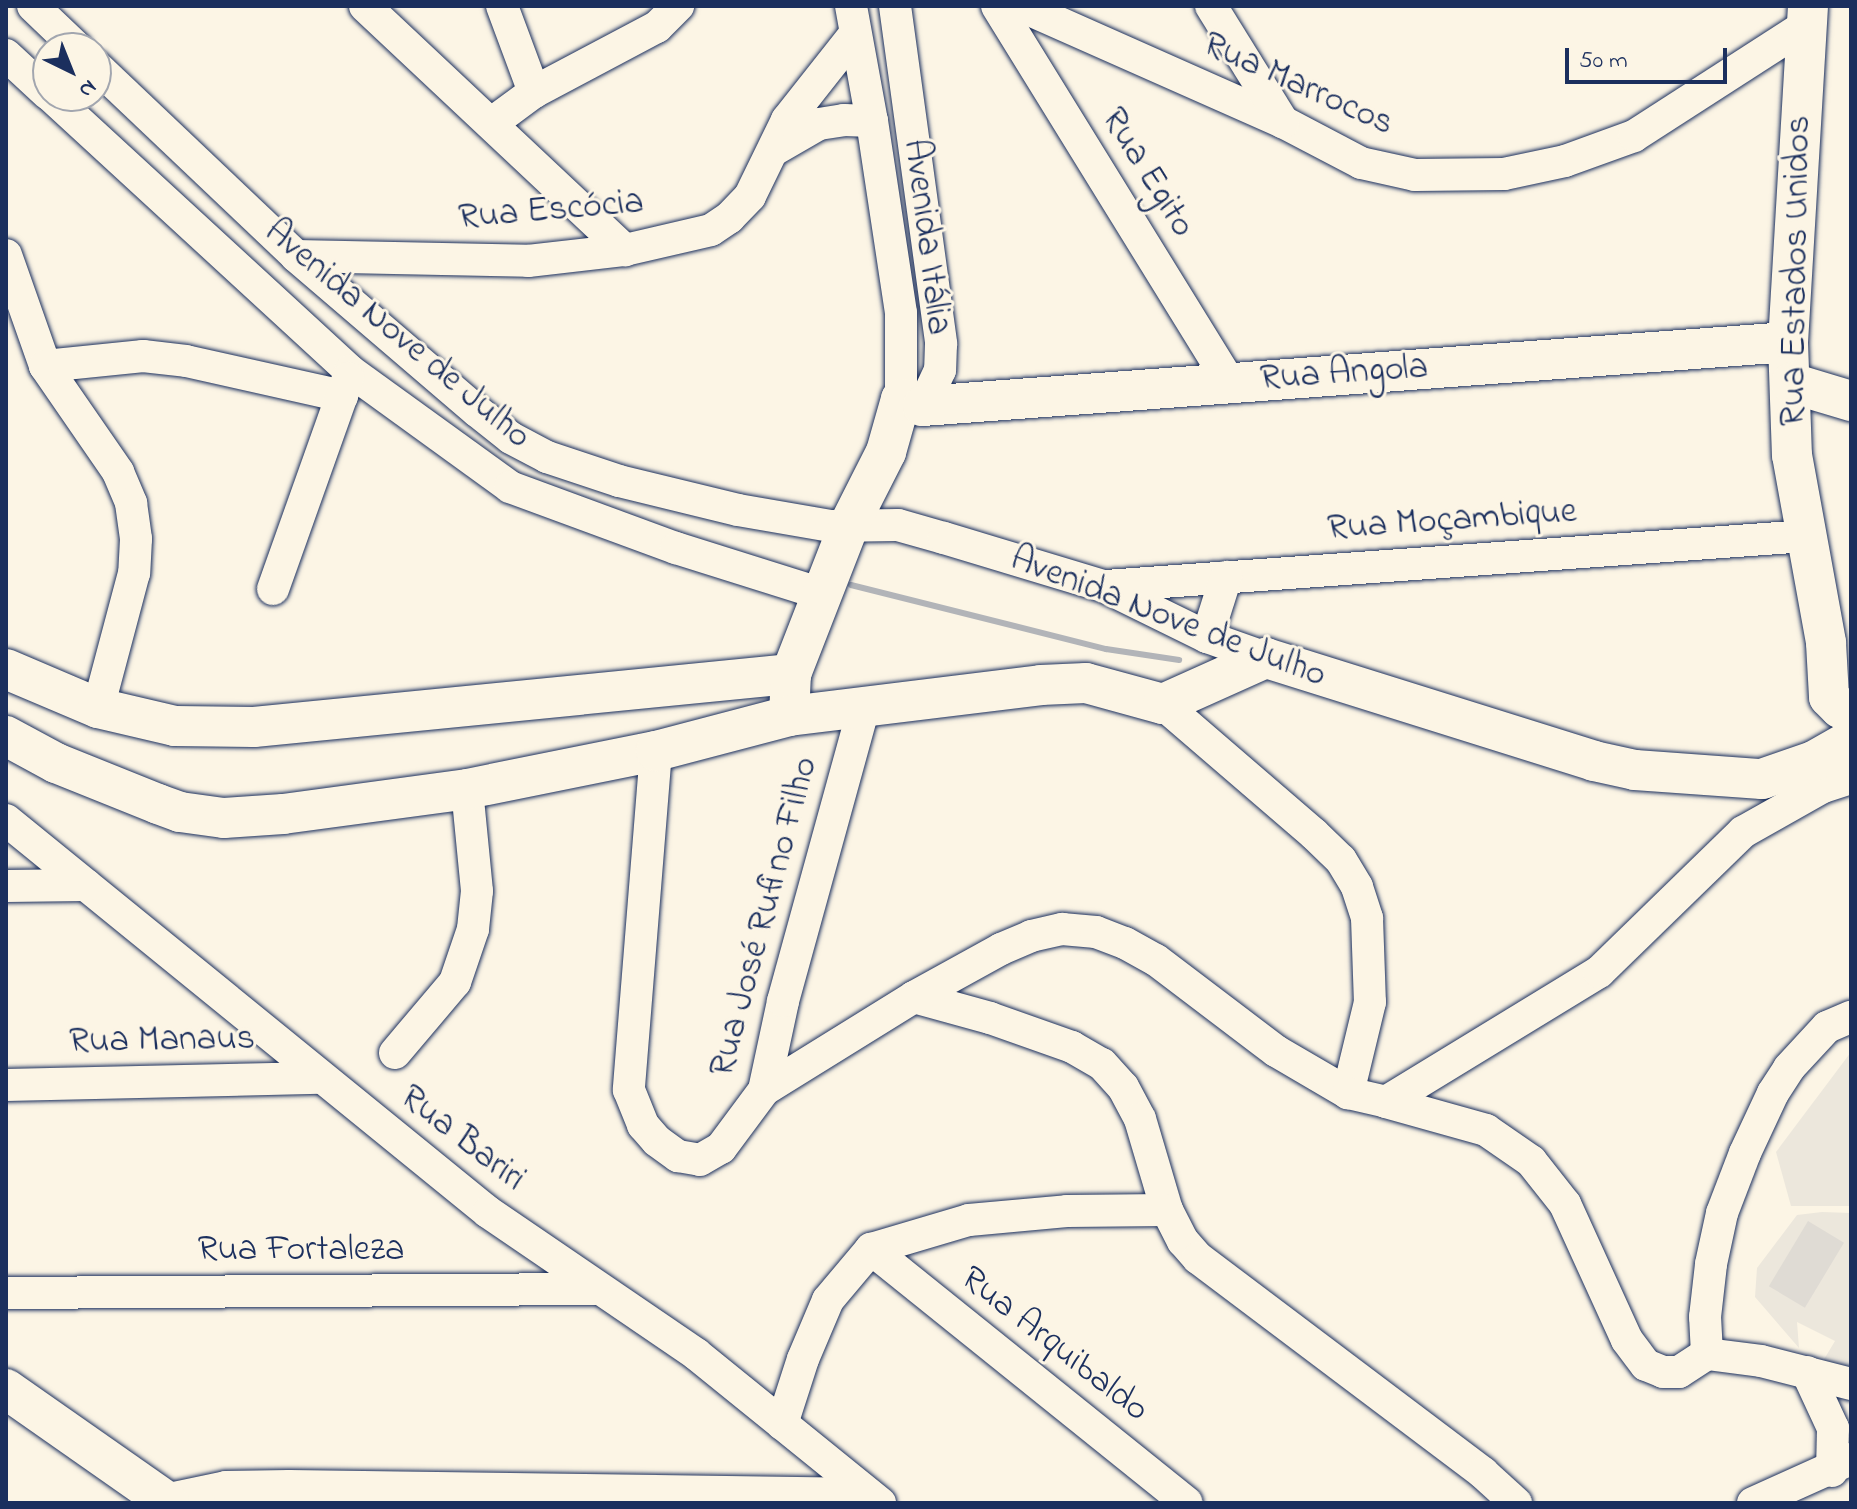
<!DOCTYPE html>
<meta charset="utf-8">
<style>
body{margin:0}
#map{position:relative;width:1857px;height:1509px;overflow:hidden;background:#fcf5e5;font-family:"Indie Flower",sans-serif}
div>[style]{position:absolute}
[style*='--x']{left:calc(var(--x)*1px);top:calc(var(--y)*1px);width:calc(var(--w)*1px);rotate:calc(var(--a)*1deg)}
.built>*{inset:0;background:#ece7dc}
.green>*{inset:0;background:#dfdbd4;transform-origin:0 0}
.stream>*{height:6px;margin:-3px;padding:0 3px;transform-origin:3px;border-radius:3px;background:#b2b4b8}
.roads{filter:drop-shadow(0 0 2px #1b2f5e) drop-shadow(0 0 2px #1b2f5e)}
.minor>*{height:32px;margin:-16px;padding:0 16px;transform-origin:16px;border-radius:16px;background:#fcf5e5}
.major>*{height:40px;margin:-20px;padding:0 20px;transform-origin:20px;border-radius:20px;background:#fcf5e5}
span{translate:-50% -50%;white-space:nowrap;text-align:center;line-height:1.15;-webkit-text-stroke:6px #fcf5e5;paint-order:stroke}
.street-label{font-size:36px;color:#1b2f5e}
.frame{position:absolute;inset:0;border:8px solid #1b2f5e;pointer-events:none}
.north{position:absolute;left:32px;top:32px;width:80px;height:80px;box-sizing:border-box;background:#fcf5e5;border:2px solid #a2a6af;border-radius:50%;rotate:137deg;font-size:22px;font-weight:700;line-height:32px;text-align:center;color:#1b2f5e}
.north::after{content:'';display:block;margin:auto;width:28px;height:36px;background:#1b2f5e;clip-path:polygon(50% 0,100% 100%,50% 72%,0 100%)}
.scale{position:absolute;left:1565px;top:48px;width:162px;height:36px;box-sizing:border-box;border:4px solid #1b2f5e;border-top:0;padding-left:10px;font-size:24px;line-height:28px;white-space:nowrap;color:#1b2f5e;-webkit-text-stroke:6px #fcf5e5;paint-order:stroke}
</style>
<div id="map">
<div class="built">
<div style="clip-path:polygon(1851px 1052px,1851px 1206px,1791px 1206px,1776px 1152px)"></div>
<div style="clip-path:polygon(1822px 1212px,1851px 1213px,1851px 1368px,1823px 1361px,1835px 1341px,1797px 1322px,1799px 1348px,1755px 1297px,1757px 1268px,1797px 1215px)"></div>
</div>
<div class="green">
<div style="left:1808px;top:1221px;width:42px;height:76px;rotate:31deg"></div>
</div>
<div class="stream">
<div style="--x:851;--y:585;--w:263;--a:14.1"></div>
<div style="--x:1106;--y:649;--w:74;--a:8.6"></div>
</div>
<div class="roads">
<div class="minor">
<div style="--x:33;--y:6;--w:61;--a:43.7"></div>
<div style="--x:365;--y:6;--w:357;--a:43.2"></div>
<div style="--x:502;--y:6;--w:92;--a:69.6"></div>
<div style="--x:851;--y:6;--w:117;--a:79.7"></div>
<div style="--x:872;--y:121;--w:194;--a:81.4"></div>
<div style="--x:901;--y:313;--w:86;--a:90"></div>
<div style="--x:895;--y:6;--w:341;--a:82.2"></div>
<div style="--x:941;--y:344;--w:26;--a:92"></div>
<div style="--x:940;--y:370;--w:40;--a:115"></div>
<div style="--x:997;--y:6;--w:442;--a:58.3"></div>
<div style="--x:1021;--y:6;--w:287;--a:23.9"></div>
<div style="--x:1283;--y:122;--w:88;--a:27.7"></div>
<div style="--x:1361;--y:163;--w:55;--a:12.5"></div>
<div style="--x:1415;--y:175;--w:89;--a:-0.6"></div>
<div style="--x:1504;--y:174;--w:62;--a:-12"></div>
<div style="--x:1565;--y:161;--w:73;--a:-19.9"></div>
<div style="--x:1634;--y:136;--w:203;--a:-32.8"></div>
<div style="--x:1211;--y:6;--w:137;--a:58.2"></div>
<div style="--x:6;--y:55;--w:57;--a:42.9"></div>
<div style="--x:96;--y:66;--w:276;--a:43.5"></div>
<div style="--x:296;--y:256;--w:238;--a:40.6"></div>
<div style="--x:477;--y:411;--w:43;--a:38.5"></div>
<div style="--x:511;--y:438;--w:41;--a:27.8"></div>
<div style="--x:547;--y:457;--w:76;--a:18.4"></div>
<div style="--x:619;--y:481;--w:122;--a:13.7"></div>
<div style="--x:738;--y:510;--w:94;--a:9.8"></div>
<div style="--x:831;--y:526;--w:67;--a:-0.9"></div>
<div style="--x:898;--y:525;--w:48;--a:15.8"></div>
<div style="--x:944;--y:538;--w:166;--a:16.8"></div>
<div style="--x:1103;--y:586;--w:116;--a:26.1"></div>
<div style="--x:1207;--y:637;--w:63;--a:19.6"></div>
<div style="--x:51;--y:96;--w:406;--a:42.6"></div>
<div style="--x:350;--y:371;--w:198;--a:35.9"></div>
<div style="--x:510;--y:487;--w:177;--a:20.2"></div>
<div style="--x:676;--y:548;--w:153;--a:17.5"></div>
<div style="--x:492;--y:123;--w:52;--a:-36.4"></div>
<div style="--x:534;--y:92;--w:139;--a:-27.9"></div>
<div style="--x:657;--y:27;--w:30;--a:-45"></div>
<div style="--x:774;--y:150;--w:52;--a:-30"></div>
<div style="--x:819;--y:124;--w:25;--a:-9"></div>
<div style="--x:844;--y:120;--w:28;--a:2"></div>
<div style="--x:6;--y:255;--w:118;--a:70.6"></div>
<div style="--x:45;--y:366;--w:129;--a:55.4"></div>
<div style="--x:118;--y:472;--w:34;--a:67"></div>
<div style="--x:131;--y:503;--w:36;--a:82"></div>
<div style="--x:136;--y:539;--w:34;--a:93"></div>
<div style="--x:134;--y:573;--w:140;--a:104.9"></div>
<div style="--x:296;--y:256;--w:232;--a:1.2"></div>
<div style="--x:528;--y:261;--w:98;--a:-6.5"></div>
<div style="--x:625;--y:250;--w:88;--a:-13.1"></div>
<div style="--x:711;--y:230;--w:22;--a:-34"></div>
<div style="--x:729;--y:218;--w:30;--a:-46"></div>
<div style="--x:750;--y:196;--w:85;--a:-64"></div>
<div style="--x:787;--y:120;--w:110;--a:-51.7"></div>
<div style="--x:45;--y:366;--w:99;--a:-5.8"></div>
<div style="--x:143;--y:356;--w:43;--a:6.6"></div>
<div style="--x:186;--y:361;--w:160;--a:12.6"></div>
<div style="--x:1106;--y:586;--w:703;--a:-4.08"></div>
<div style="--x:273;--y:589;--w:224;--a:-70.4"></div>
<div style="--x:1207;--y:637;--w:63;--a:-72.4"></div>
<div style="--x:1163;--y:704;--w:199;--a:40.7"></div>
<div style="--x:1314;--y:834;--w:37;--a:44"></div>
<div style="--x:1341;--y:860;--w:31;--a:59"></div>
<div style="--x:1357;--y:887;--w:33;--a:72"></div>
<div style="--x:1367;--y:918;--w:84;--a:88"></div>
<div style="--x:1370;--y:1002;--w:94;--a:103.6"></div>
<div style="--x:656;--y:751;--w:340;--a:94.6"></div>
<div style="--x:629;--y:1090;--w:38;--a:68"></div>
<div style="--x:643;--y:1125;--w:21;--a:49"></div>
<div style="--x:657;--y:1141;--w:26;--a:36"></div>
<div style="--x:678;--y:1156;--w:22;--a:10"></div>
<div style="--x:700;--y:1160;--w:24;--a:-30"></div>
<div style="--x:721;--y:1148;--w:72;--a:-53.4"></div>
<div style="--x:764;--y:1090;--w:91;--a:-77.9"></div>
<div style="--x:783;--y:1001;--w:305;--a:-74.6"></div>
<div style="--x:6;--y:820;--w:621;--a:39.12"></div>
<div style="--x:488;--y:1212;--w:252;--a:34.3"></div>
<div style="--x:696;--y:1354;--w:237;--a:39"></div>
<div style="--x:6;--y:886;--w:80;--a:-0.7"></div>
<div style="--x:914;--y:997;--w:79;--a:15.4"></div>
<div style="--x:990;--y:1018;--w:87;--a:19.5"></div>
<div style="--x:1072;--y:1047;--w:34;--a:30"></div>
<div style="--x:1102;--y:1064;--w:31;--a:48"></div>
<div style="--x:1123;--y:1087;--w:36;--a:62"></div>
<div style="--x:1140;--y:1119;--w:95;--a:73.5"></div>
<div style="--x:395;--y:1053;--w:93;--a:-49.8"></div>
<div style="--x:455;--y:982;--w:56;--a:-71.2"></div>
<div style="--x:473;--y:929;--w:38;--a:-84"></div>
<div style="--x:477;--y:891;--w:102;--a:-95.6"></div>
<div style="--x:6;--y:1085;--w:314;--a:-1.3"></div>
<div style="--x:764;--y:1090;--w:176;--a:-31.8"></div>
<div style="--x:914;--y:997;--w:99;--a:-28.9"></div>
<div style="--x:1001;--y:949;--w:33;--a:-23"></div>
<div style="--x:1031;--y:936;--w:32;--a:-13"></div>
<div style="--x:1062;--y:929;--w:34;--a:5"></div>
<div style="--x:1096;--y:932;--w:31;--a:21"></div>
<div style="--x:1125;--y:943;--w:35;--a:29"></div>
<div style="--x:1156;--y:960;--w:151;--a:37.2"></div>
<div style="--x:1276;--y:1051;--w:83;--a:30.3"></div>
<div style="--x:1348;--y:1093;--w:39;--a:13"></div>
<div style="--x:1386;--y:1102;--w:250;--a:-31.4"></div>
<div style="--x:1599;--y:972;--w:201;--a:-44.2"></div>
<div style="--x:1743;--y:832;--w:92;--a:-29.4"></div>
<div style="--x:1823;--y:787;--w:29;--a:-18"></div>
<div style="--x:1386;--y:1102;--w:104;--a:15.6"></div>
<div style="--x:1486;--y:1130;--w:55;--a:34.6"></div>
<div style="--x:1531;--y:1161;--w:55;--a:51.7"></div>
<div style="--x:1565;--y:1204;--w:149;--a:65.5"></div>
<div style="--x:1627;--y:1340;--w:31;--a:53"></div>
<div style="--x:1646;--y:1365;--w:18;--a:22"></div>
<div style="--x:1663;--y:1372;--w:16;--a:0"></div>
<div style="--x:1679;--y:1372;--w:33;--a:-33"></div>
<div style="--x:1707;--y:1354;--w:54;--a:7.4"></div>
<div style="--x:1761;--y:1361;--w:93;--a:14.3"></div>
<div style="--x:871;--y:1249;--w:405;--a:38.8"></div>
<div style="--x:6;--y:1293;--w:591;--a:-0.39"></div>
<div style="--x:1707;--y:1354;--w:37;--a:-93"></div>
<div style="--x:1705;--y:1317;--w:53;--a:-83.5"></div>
<div style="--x:1711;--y:1264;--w:52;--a:-77.8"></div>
<div style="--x:1722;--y:1213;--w:64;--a:-69"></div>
<div style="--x:1745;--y:1153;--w:66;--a:-65"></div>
<div style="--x:1773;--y:1093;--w:30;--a:-57"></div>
<div style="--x:1789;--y:1068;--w:56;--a:-47.2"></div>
<div style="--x:1827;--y:1027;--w:26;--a:-23"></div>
<div style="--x:1807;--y:1372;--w:62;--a:65.1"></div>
<div style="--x:1833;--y:1428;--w:43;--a:91.3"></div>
<div style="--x:782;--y:1424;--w:68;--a:-72.1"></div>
<div style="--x:803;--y:1359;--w:64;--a:-67"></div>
<div style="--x:828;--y:1300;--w:67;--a:-49.9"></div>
<div style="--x:871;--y:1249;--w:102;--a:-16.5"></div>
<div style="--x:969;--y:1220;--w:98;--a:-5.2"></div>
<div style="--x:1067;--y:1211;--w:100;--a:-0.6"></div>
<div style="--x:1167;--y:1210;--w:35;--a:63"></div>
<div style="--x:1183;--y:1241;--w:23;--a:49"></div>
<div style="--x:1198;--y:1258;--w:357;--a:37"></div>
<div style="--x:1483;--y:1473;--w:45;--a:42.3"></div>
<div style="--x:165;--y:1500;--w:62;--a:-12"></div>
<div style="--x:226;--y:1487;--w:63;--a:-0.9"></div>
<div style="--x:289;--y:1486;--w:579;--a:0.79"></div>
<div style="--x:1753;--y:1503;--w:107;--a:-24.2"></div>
</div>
<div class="major">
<div style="--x:1808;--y:6;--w:337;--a:93.4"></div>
<div style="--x:1788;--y:342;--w:113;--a:88"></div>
<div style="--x:1792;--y:455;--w:191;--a:79.7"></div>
<div style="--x:1826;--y:643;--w:54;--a:86.8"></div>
<div style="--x:1829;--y:697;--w:16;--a:45"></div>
<div style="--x:1840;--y:708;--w:11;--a:15"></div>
<div style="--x:1791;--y:383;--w:63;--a:16.7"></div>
<div style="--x:6;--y:669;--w:100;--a:23"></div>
<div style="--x:98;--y:708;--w:79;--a:13.2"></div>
<div style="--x:175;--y:726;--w:79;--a:0.7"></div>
<div style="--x:254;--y:727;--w:540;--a:-5.64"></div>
<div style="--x:789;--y:716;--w:42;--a:-87.3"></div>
<div style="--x:791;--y:674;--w:162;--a:-68.7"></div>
<div style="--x:850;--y:523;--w:80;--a:-63.1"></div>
<div style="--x:886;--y:452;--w:55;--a:-74.2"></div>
<div style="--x:901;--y:399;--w:23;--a:18"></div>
<div style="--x:923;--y:406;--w:867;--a:-4.23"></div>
<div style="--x:6;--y:736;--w:57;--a:28.4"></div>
<div style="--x:56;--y:763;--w:110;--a:21.9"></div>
<div style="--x:158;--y:804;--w:23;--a:20"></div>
<div style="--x:180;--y:812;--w:44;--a:7.8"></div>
<div style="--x:224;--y:818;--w:59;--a:-3.9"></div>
<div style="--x:283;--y:814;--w:186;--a:-7.7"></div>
<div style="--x:467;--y:789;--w:193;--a:-11.4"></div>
<div style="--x:656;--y:751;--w:138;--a:-14.7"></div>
<div style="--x:789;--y:716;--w:254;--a:-7"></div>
<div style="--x:1041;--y:685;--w:45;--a:-2.5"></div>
<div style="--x:1086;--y:683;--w:80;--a:15.3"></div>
<div style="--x:1163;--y:704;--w:113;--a:-24.1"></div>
<div style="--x:1266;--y:658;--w:344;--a:17.4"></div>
<div style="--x:1594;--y:761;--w:42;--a:12.4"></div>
<div style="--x:1635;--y:770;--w:127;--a:4.1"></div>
<div style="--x:1762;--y:779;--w:55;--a:-19.1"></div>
<div style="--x:1814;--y:761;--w:43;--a:-29.6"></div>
<div style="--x:6;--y:1389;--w:199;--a:35"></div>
</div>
</div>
<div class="street-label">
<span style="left:1298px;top:85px;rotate:24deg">Rua Marrocos</span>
<span style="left:1147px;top:173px;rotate:58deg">Rua Egito</span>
<span style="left:551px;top:211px;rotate:-5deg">Rua Escócia</span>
<span style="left:926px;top:237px;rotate:83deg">Avenida Itália</span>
<span style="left:1797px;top:271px;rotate:-89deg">Rua Estados Unidos</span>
<span style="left:397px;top:335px;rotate:40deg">Avenida Nove de Julho</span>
<span style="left:1344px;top:374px;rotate:-4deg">Rua Angola</span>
<span style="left:1452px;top:521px;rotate:-4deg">Rua Moçambique</span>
<span style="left:1168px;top:618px;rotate:21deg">Avenida Nove de Julho</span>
<span style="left:765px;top:917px;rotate:-75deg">Rua José Rufino Filho</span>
<span style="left:162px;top:1041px;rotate:-1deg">Rua Manaus</span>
<span style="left:462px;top:1139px;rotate:38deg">Rua Bariri</span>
<span style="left:301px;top:1251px">Rua Fortaleza</span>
<span style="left:1054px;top:1345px;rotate:38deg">Rua Arquibaldo</span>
</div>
<div class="frame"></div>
<div class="north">N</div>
<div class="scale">50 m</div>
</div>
